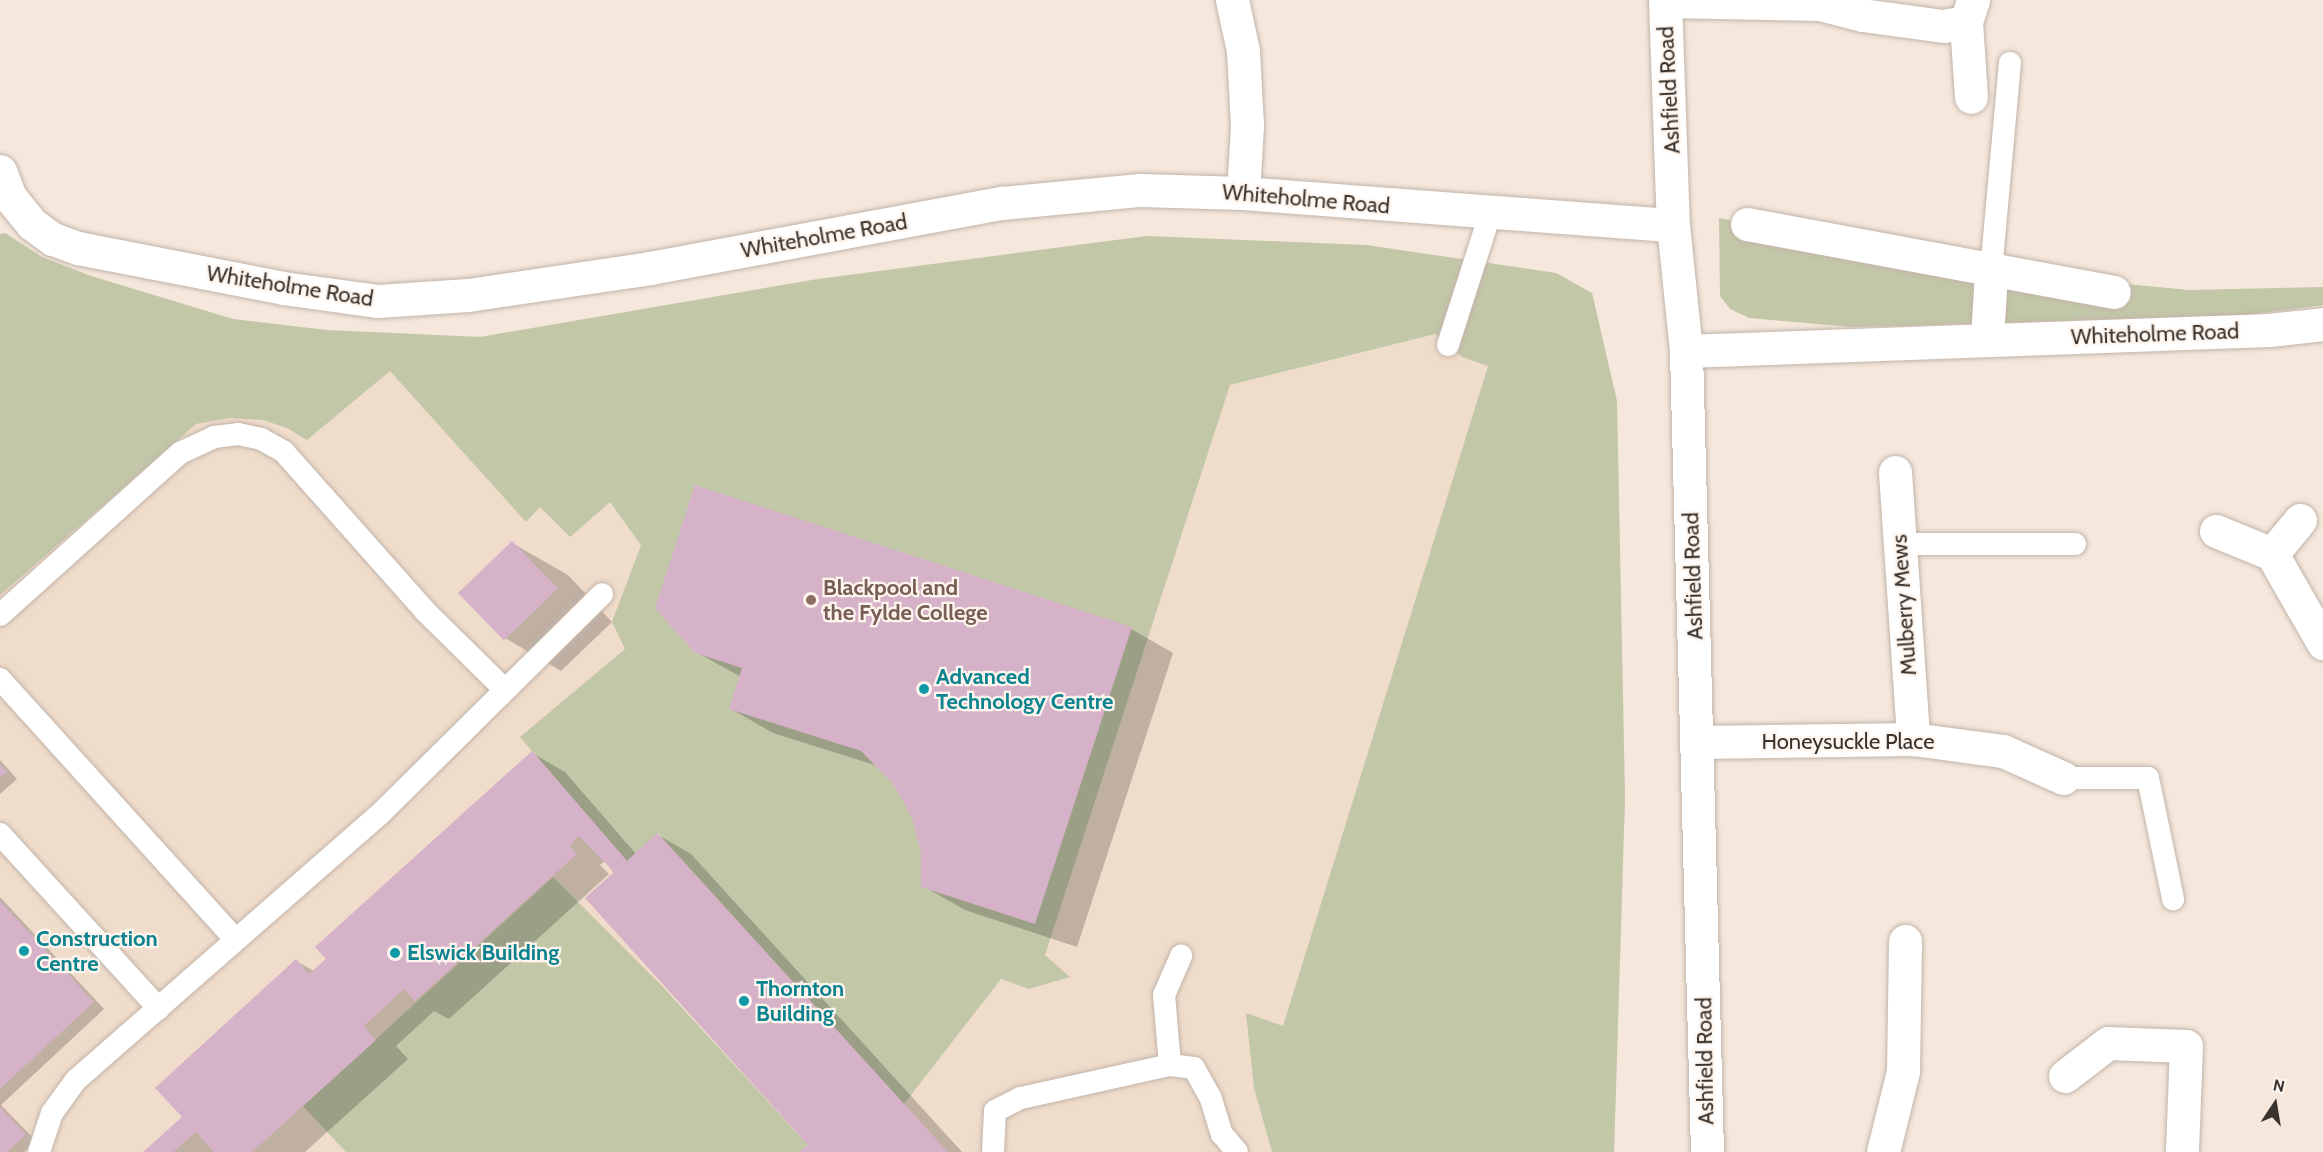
<!DOCTYPE html>
<style>
body{margin:0}
#map{position:relative;width:2323px;height:1152px;overflow:hidden;background:#f5e7db;font-family:Cabin,sans-serif}
div>[style]{position:absolute}
[style*='--x']{left:calc(var(--x)*1px);top:calc(var(--y)*1px);width:calc(var(--w)*1px);rotate:calc(var(--a)*1deg)}
.built>*{inset:0;background:#f0dccb}
.green>*{inset:0;background:#c2c7a8}
.shadow>*{inset:0;background:#0003}
.building>*{inset:0;background:#d5b2c7;transform-origin:0 0}
.roads{filter:drop-shadow(0 0 2px #c2b4a9) drop-shadow(0 0 2px #c2b4a9)}
.lane>*{height:22px;margin:-11px;padding:0 11px;transform-origin:11px;border-radius:11px;background:#fff}
.street>*{height:33px;margin:-16.5px;padding:0 16.5px;transform-origin:16.5px;border-radius:16.5px;background:#fff}
.secondary>*{height:33px;margin:-16.5px;padding:0 16.5px;transform-origin:16.5px;border-radius:16.5px;background:#fff}
.dots>*{width:16px;height:16px;translate:-50% -50%;box-sizing:border-box;border:3px solid #fef5ee;border-radius:50%}
span{translate:-50% -50%;white-space:nowrap;text-align:center;line-height:1.15;-webkit-text-stroke:4.5px #fef5ee;paint-order:stroke}
.street-label{font-size:22px;color:#39332f}
.education-label{font-size:22px;color:#785e54;font-weight:700}
.left{translate:0 -50%;text-align:left}
.culture-label{font-size:22px;color:#0d838f;font-weight:700}
.north{position:absolute;left:2245px;top:1074px;width:60px;height:60px;-webkit-text-stroke:4px #fef5ee;paint-order:stroke;rotate:12deg;font-size:16px;font-weight:700;line-height:24px;text-align:center;color:#39332f}
.north::after{content:'';display:block;margin:auto;width:21px;height:27px;background:#39332f;clip-path:polygon(50% 0,100% 100%,50% 72%,0 100%)}
</style>
<div id="map">
<div class="built">
<div style="clip-path:polygon(5px 233px,42px 257px,91px 276px,233px 319px,326px 330px,480px 337px,818px 279px,1147px 236px,1366px 245px,1556px 273px,1592px 293px,1617px 401px,1625px 798px,1614px 1152px,0 1152px,0 234px)"></div>
</div>
<div class="green">
<div style="clip-path:polygon(1719px 218px,1991px 271px,2189px 290px,2323px 287px,2323px 305px,2248px 315px,1901px 326px,1851px 327px,1749px 318px,1730px 309px,1720px 296px)"></div>
<div style="clip-path:polygon(5px 233px,42px 257px,91px 276px,233px 319px,326px 330px,480px 337px,818px 279px,1147px 236px,1366px 245px,1556px 273px,1592px 293px,1617px 401px,1625px 798px,1614px 1152px,1272px 1152px,1254px 1088px,1246px 1013px,1283px 1026px,1488px 366px,1462px 357px,1435px 334px,1230px 385px,1045px 955px,1070px 977px,1029px 989px,1001px 979px,904px 1104px,658px 833px,627px 861px,520px 737px,625px 649px,612px 622px,641px 545px,610px 502px,570px 537px,540px 507px,526px 522px,390px 371px,307px 440px,287px 428px,263px 420px,229px 418px,196px 424px,0 595px,0 234px)"></div>
<div style="clip-path:polygon(553px 877px,662px 986px,808px 1145px,799px 1152px,346px 1152px,303px 1106px)"></div>
</div>
<div class="shadow">
<div style="clip-path:polygon(512px 543px,568px 575px,612px 622px,561px 671px,505px 638px)"></div>
<div style="clip-path:polygon(1131px 629px,1173px 653px,1077px 947px,965px 910px,923px 886px,922px 854px,914px 818px,895px 784px,878px 766px,773px 733px,731px 709px,741px 677px,696px 652px)"></div>
<div style="clip-path:polygon(532px 753px,565px 772px,636px 854px,658px 835px,691px 854px,962px 1152px,802px 1152px,810px 1145px,605px 861px,600px 865px,609px 874px,449px 1019px,434px 1011px,396px 1046px,408px 1059px,305px 1152px,145px 1152px,184px 1117px,296px 961px,314px 971px)"></div>
<div style="clip-path:polygon(0 760px,17px 779px,0 794px)"></div>
<div style="clip-path:polygon(0 897px,104px 1009px,1px 1105px,36px 1141px,24px 1152px,0 1152px)"></div>
</div>
<div class="building">
<div style="clip-path:polygon(695px 485px,1132px 627px,1035px 924px,921px 887px,921px 854px,912px 818px,894px 785px,861px 751px,729px 709px,742px 668px,695px 653px,655px 608px)"></div>
<div style="left:512px;top:541px;width:66px;height:75px;rotate:46deg"></div>
<div style="clip-path:polygon(532px 751px,627px 861px,657px 833px,948px 1152px,799px 1152px,808px 1145px,585px 898px,614px 872px,579px 836px,569px 846px,577px 854px,415px 1001px,404px 989px,364px 1026px,376px 1040px,252px 1152px,214px 1152px,196px 1132px,173px 1152px,143px 1152px,182px 1117px,155px 1088px,296px 959px,309px 974px,326px 959px,315px 947px)"></div>
<div style="clip-path:polygon(0 764px,7px 772px,0 778px)"></div>
<div style="clip-path:polygon(0 901px,94px 1002px,0 1089px)"></div>
<div style="clip-path:polygon(0 1107px,26px 1134px,7px 1152px,0 1152px)"></div>
</div>
<div class="roads">
<div class="lane">
<div style="--x:1991;--y:271;--w:209;--a:-84.8"></div>
<div style="--x:1448;--y:345;--w:138;--a:-72.2"></div>
<div style="--x:1900;--y:544;--w:175;--a:0"></div>
<div style="--x:0;--y:615;--w:242;--a:-42"></div>
<div style="--x:180;--y:453;--w:38;--a:-25"></div>
<div style="--x:214;--y:437;--w:24;--a:-7"></div>
<div style="--x:238;--y:434;--w:24;--a:12"></div>
<div style="--x:261;--y:439;--w:26;--a:29"></div>
<div style="--x:284;--y:452;--w:213;--a:48.4"></div>
<div style="--x:425;--y:611;--w:111;--a:44.6"></div>
<div style="--x:0;--y:679;--w:350;--a:47.9"></div>
<div style="--x:2063;--y:778;--w:85;--a:0"></div>
<div style="--x:2148;--y:778;--w:124;--a:78.3"></div>
<div style="--x:0;--y:834;--w:236;--a:47.7"></div>
<div style="--x:1170;--y:1065;--w:70;--a:-94.9"></div>
<div style="--x:1164;--y:995;--w:43;--a:-66.4"></div>
<div style="--x:39;--y:1152;--w:41;--a:-71.6"></div>
<div style="--x:52;--y:1113;--w:41;--a:-54"></div>
<div style="--x:76;--y:1080;--w:405;--a:-41.2"></div>
<div style="--x:381;--y:813;--w:311;--a:-44.7"></div>
<div style="--x:993;--y:1152;--w:41;--a:-87.2"></div>
<div style="--x:995;--y:1111;--w:29;--a:-27"></div>
<div style="--x:1021;--y:1098;--w:153;--a:-12.5"></div>
<div style="--x:1170;--y:1065;--w:24;--a:7"></div>
<div style="--x:1194;--y:1068;--w:35;--a:61"></div>
<div style="--x:1211;--y:1099;--w:37;--a:73"></div>
<div style="--x:1222;--y:1134;--w:23;--a:50"></div>
</div>
<div class="street">
<div style="--x:1232;--y:0;--w:52;--a:77.8"></div>
<div style="--x:1243;--y:51;--w:75;--a:86.9"></div>
<div style="--x:1247;--y:126;--w:67;--a:93.4"></div>
<div style="--x:1665;--y:1;--w:155;--a:1.1"></div>
<div style="--x:1820;--y:4;--w:43;--a:14.7"></div>
<div style="--x:1862;--y:15;--w:82;--a:7.7"></div>
<div style="--x:1943;--y:26;--w:23;--a:-10"></div>
<div style="--x:1966;--y:22;--w:23;--a:-72"></div>
<div style="--x:1966;--y:22;--w:75;--a:86.2"></div>
<div style="--x:0;--y:171;--w:28;--a:69"></div>
<div style="--x:10;--y:197;--w:35;--a:51"></div>
<div style="--x:32;--y:224;--w:26;--a:36"></div>
<div style="--x:53;--y:239;--w:27;--a:20"></div>
<div style="--x:78;--y:248;--w:209;--a:11"></div>
<div style="--x:283;--y:288;--w:96;--a:7.8"></div>
<div style="--x:378;--y:301;--w:90;--a:-3.8"></div>
<div style="--x:468;--y:295;--w:184;--a:-8.4"></div>
<div style="--x:650;--y:268;--w:358;--a:-10.5"></div>
<div style="--x:1002;--y:203;--w:139;--a:-5.4"></div>
<div style="--x:1140;--y:190;--w:103;--a:1.7"></div>
<div style="--x:1243;--y:193;--w:431;--a:4.3"></div>
<div style="--x:1747;--y:224;--w:373;--a:10.5"></div>
<div style="--x:1987;--y:339;--w:68;--a:-86.6"></div>
<div style="--x:1895;--y:472;--w:268;--a:86.1"></div>
<div style="--x:2216;--y:531;--w:61;--a:22.3"></div>
<div style="--x:2272;--y:554;--w:103;--a:60.2"></div>
<div style="--x:2272;--y:554;--w:44;--a:-50.5"></div>
<div style="--x:1698;--y:742;--w:215;--a:-0.8"></div>
<div style="--x:1913;--y:739;--w:91;--a:7.6"></div>
<div style="--x:2003;--y:751;--w:66;--a:24.2"></div>
<div style="--x:2065;--y:1076;--w:54;--a:-37.5"></div>
<div style="--x:2108;--y:1043;--w:78;--a:2.2"></div>
<div style="--x:2186;--y:1046;--w:106;--a:92.2"></div>
<div style="--x:1883;--y:1152;--w:83;--a:-76.1"></div>
<div style="--x:1903;--y:1071;--w:130;--a:-89.1"></div>
</div>
<div class="secondary">
<div style="--x:1665;--y:0;--w:225;--a:88"></div>
<div style="--x:1673;--y:225;--w:127;--a:84.1"></div>
<div style="--x:1686;--y:351;--w:801;--a:88.5"></div>
<div style="--x:1686;--y:351;--w:583;--a:-2.06"></div>
<div style="--x:2269;--y:330;--w:54;--a:-6.3"></div>
</div>
</div>
<div class="dots">
<div style="left:811px;top:600px;background:#8d6e63"></div>
<div style="left:924px;top:689px;background:#0f9aa8"></div>
<div style="left:24px;top:951px;background:#0f9aa8"></div>
<div style="left:395px;top:953px;background:#0f9aa8"></div>
<div style="left:744px;top:1001px;background:#0f9aa8"></div>
</div>
<div class="street-label">
<span style="left:1669px;top:90px;rotate:-93deg">Ashfield Road</span>
<span style="left:1306px;top:199px;rotate:5deg">Whiteholme Road</span>
<span style="left:824px;top:236px;rotate:-10deg">Whiteholme Road</span>
<span style="left:290px;top:286px;rotate:9deg">Whiteholme Road</span>
<span style="left:2155px;top:334px;rotate:-2deg">Whiteholme Road</span>
<span style="left:1693px;top:576px;rotate:-92deg">Ashfield Road</span>
<span style="left:1904px;top:605px;rotate:-94deg">Mulberry Mews</span>
<span style="left:1848px;top:742px">Honeysuckle Place</span>
<span style="left:1705px;top:1061px;rotate:-91deg">Ashfield Road</span>
</div>
<div class="education-label">
<span class="left" style="left:823px;top:600px">Blackpool and<br>the Fylde College</span>
</div>
<div class="culture-label">
<span class="left" style="left:936px;top:689px">Advanced<br>Technology Centre</span>
<span class="left" style="left:36px;top:951px">Construction<br>Centre</span>
<span class="left" style="left:407px;top:953px">Elswick Building</span>
<span class="left" style="left:756px;top:1001px">Thornton<br>Building</span>
</div>
<div class="north">N</div>
</div>
